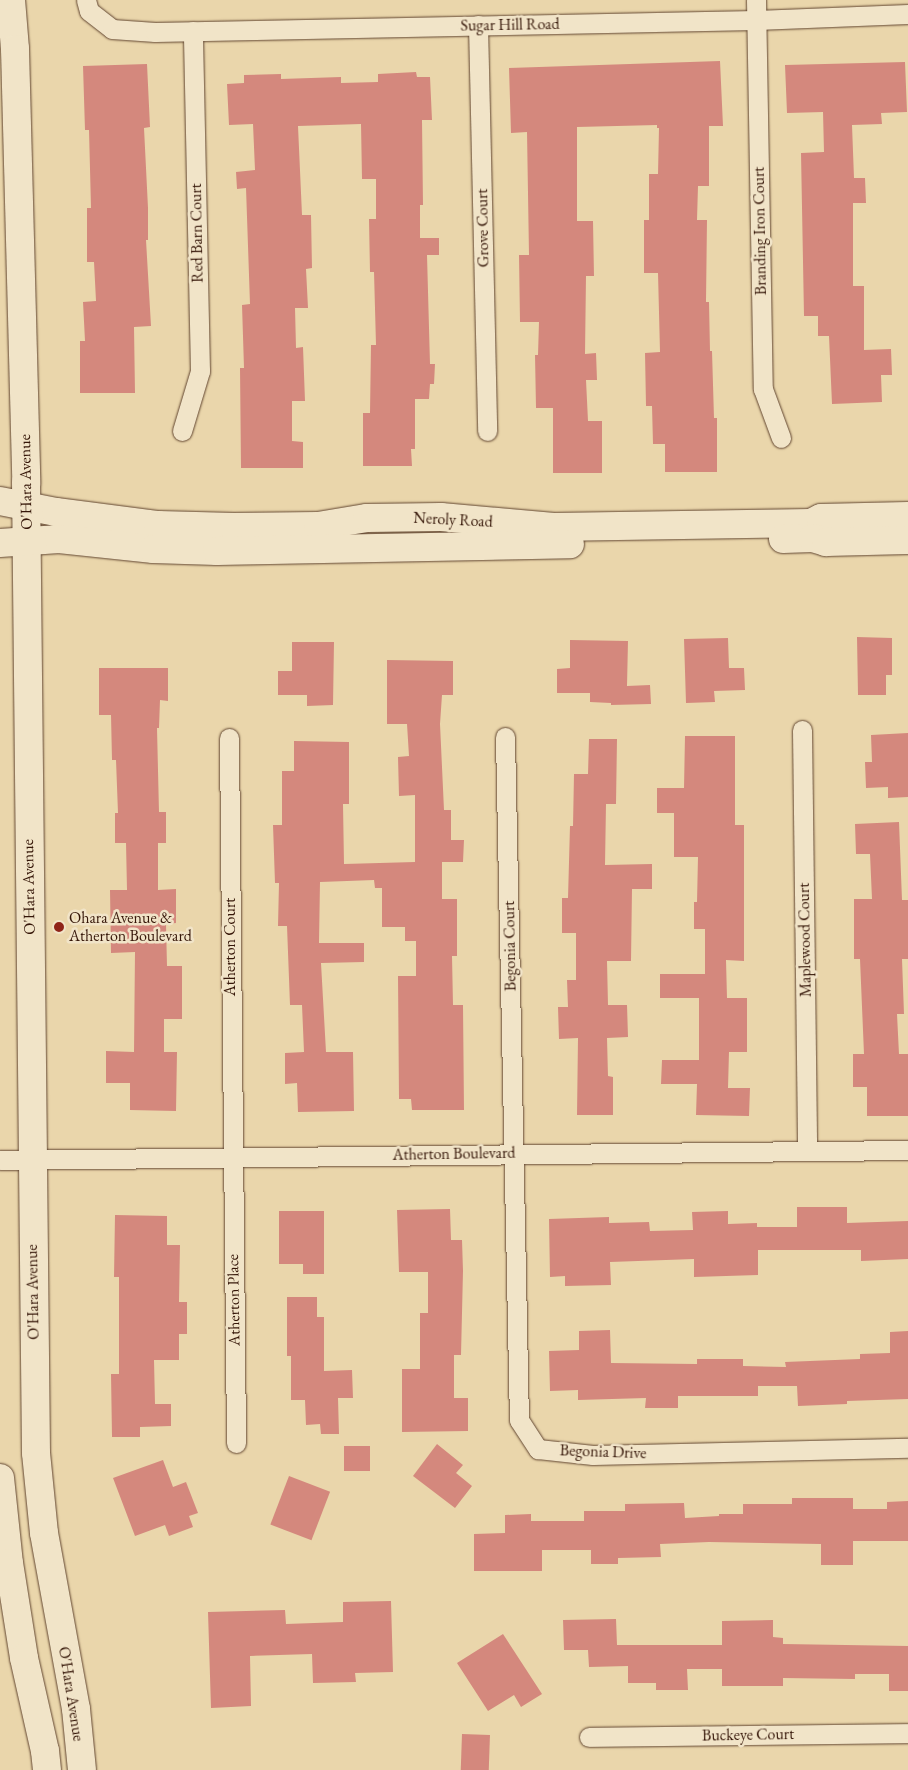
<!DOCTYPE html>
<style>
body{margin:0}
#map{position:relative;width:908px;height:1770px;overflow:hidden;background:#ead6ab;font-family:"EB Garamond",serif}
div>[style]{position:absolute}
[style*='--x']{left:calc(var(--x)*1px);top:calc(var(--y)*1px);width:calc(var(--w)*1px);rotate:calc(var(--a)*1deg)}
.building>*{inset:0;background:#d4887d;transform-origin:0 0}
.roads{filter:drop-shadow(0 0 1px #624631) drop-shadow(0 0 1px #624631)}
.street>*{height:19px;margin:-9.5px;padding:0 9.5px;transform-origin:9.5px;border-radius:9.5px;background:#f1e4c8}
.secondary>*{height:28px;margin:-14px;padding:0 14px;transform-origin:14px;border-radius:14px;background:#f1e4c8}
.dots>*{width:14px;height:14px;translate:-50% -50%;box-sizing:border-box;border:2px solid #f1e4c8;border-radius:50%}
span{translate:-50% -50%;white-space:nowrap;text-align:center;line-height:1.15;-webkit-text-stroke:5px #f1e4c8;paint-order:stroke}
.street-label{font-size:16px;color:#351608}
.poi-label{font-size:16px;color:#351608}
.left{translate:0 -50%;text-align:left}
</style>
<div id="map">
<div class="building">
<div style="clip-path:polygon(720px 61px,723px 126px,709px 126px,709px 186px,698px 186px,697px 220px,707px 220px,706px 302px,709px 302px,710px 351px,712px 351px,714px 418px,717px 418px,717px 472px,665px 472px,665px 444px,653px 444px,652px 406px,646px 406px,645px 353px,660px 352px,658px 273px,644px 273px,644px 220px,649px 220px,649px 174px,658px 174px,659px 128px,657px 128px,657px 125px,577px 127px,577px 221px,593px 221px,594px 276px,586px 276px,585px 354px,596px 353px,597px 380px,586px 380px,588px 421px,602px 421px,602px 473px,553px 473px,553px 408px,536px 408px,535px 355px,538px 355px,539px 322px,520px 322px,519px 255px,529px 255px,527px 132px,511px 133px,509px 68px)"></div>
<div style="clip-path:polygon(905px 62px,907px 112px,881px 113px,882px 124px,852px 125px,854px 178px,865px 178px,866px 203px,853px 203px,853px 286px,864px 286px,864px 350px,891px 349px,892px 375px,881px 375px,882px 402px,832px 404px,829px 336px,818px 336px,818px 316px,804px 316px,801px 153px,824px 152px,823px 112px,787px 113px,785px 65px)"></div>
<div style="clip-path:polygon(147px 64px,150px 127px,144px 128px,148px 208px,148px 240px,146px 240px,151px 326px,134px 327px,135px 393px,80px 393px,80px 341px,85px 341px,83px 302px,96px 301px,94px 262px,87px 262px,87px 208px,91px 208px,89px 130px,85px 130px,83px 66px)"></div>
<div style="clip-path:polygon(416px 72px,417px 77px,430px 77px,432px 120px,422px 120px,423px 205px,420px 205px,420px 238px,439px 238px,439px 255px,427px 255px,430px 364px,435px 364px,434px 384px,430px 384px,429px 399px,415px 399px,415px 449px,411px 449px,412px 466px,363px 466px,363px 413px,370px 413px,371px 345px,376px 345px,374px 272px,370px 272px,369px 219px,376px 219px,376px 179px,362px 179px,361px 124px,298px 126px,302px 215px,311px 215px,312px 268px,306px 269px,308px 308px,295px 308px,296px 348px,303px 347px,305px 401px,292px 401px,292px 441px,303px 442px,303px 468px,241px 468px,240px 368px,244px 368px,242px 305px,250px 304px,246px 188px,237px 189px,236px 172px,255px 170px,253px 124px,229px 125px,227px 84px,244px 83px,244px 75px,281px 74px,281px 79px,341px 77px,341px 83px,378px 82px,378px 74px)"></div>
<div style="clip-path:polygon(857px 637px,892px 638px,892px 675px,886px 675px,886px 695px,858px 695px)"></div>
<div style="clip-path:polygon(728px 638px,729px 668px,744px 668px,745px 690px,714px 691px,715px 702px,686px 703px,684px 639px)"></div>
<div style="clip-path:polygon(570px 640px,628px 641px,627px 686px,650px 685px,651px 704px,611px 705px,611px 703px,590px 702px,590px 693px,557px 693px,557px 669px,570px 668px)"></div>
<div style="clip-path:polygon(292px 642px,334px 642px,333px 705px,307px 706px,307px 695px,278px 695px,278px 671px,292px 671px)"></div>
<div style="clip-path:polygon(387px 660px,453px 661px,453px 695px,442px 695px,440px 724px,444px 810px,451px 810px,451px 840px,464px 840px,463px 862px,442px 862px,442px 899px,457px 899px,457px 956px,452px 956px,453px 1005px,463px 1005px,464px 1110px,412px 1110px,411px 1099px,399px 1099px,398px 976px,416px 976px,416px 941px,405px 941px,405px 927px,382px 927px,382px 888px,375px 888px,374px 880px,320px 882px,319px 943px,364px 943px,364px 962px,321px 963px,326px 1052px,353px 1052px,354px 1111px,298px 1112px,297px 1083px,285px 1084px,285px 1053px,304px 1052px,302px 1005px,290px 1005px,287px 926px,278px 926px,279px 883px,275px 883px,273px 825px,282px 825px,282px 771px,294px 771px,294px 741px,349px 742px,349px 804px,343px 804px,344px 864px,415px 862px,415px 795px,399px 796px,398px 757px,409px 756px,407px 724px,387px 724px)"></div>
<div style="clip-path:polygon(99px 668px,168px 668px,168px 701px,160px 700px,159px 728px,157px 728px,159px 812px,166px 812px,166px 843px,158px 843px,158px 890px,176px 889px,176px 923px,166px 924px,167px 966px,182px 966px,182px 1019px,164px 1019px,164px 1052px,177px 1052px,176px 1111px,130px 1110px,130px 1083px,106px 1083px,106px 1051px,134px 1052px,135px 952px,111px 953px,110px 890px,127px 890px,126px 843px,115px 843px,115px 813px,118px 813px,116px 760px,112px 760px,111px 715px,99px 715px)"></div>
<div style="clip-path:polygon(908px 733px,908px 797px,888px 798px,888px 787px,866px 788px,865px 762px,872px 762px,871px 735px)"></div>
<div style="clip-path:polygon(685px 736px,735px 736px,735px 825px,744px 825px,744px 961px,726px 960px,727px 998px,747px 998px,747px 1052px,729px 1052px,728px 1088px,750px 1088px,749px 1116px,696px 1115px,697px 1084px,661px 1084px,662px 1060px,699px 1060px,699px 998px,660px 998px,660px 974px,705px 974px,705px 929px,694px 929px,694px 902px,697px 902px,698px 857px,674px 857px,674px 813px,657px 813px,657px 788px,684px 788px)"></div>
<div style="clip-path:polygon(589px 739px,617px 739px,616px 804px,606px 804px,605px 865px,652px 864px,652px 889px,632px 889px,631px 961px,607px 961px,608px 1005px,627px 1005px,628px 1037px,607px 1038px,608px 1076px,613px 1077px,613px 1115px,577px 1115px,578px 1038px,559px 1039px,558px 1007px,568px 1007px,567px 980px,576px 980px,576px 933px,562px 933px,562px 898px,568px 898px,570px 826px,573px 826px,574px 774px,588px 774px)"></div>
<div style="clip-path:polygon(899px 822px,902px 900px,908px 900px,908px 959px,902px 959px,904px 1014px,897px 1014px,899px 1054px,908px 1054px,908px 1116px,867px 1116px,867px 1087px,853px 1087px,853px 1054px,864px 1054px,860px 959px,854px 959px,854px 899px,872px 899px,870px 854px,856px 854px,855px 824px)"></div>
<div style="clip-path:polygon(797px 1207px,847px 1207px,847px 1223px,908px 1221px,908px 1259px,861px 1261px,861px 1250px,758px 1250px,758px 1275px,694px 1277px,694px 1259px,610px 1262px,611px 1285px,565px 1286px,565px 1276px,550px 1277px,549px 1219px,609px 1217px,609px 1223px,649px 1222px,650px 1231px,693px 1230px,692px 1212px,728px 1211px,728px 1224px,757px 1223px,757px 1227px,797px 1227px)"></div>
<div style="clip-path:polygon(450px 1209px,451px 1240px,462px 1240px,463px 1271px,461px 1355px,454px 1355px,454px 1398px,468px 1398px,468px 1431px,402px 1432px,402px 1369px,420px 1369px,420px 1313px,428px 1313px,428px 1272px,399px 1272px,397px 1210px)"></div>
<div style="clip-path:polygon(279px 1211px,324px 1211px,324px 1274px,303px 1274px,303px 1264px,279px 1264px)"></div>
<div style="clip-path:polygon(115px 1215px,167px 1216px,167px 1245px,180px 1245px,179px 1302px,187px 1302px,187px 1334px,179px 1334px,179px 1360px,154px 1360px,155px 1404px,171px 1404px,171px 1426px,140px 1427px,140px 1437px,112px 1437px,111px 1374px,119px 1374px,119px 1277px,114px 1277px)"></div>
<div style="clip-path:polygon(287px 1297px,317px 1297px,317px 1317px,324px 1317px,324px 1371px,352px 1370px,353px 1398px,338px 1398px,339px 1434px,321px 1434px,320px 1424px,306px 1425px,305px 1400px,291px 1400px,291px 1356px,287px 1356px)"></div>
<div style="clip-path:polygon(610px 1330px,611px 1363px,697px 1364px,697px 1359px,743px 1359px,743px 1366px,786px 1367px,785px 1362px,860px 1359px,860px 1354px,890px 1353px,890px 1332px,908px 1331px,908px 1399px,847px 1401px,847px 1404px,798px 1406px,797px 1386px,758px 1386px,758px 1396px,678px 1396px,678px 1408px,645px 1408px,646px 1398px,578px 1400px,578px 1390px,550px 1391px,549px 1351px,579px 1350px,579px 1331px)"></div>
<div style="clip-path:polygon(437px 1444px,463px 1465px,456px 1473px,472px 1486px,455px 1508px,413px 1476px)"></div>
<div style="left:344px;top:1446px;width:26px;height:25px"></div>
<div style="clip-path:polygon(163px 1460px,173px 1487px,186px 1482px,198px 1513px,189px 1516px,193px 1527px,169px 1536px,165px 1525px,135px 1536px,113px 1478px)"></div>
<div style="left:289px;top:1476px;width:44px;height:52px;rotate:21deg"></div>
<div style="clip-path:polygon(792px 1498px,853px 1498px,853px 1509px,887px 1509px,887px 1502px,908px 1501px,908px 1541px,853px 1541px,853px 1565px,821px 1565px,821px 1544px,709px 1542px,660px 1544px,661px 1557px,618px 1558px,618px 1564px,591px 1564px,591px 1550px,542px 1550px,542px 1571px,474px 1571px,474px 1534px,505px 1533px,505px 1515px,531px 1514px,531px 1521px,584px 1521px,584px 1511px,625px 1511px,625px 1504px,684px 1503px,685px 1518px,719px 1516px,719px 1514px,743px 1514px,743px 1504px,792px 1504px)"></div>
<div style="clip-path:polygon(391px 1601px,393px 1672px,355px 1673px,356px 1682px,313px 1683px,312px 1654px,250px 1656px,251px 1706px,211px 1708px,208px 1612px,285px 1610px,286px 1624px,343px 1622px,343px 1602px)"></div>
<div style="clip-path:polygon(616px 1619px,617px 1645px,722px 1645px,722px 1621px,773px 1620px,773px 1637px,783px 1638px,783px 1644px,908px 1646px,908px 1691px,889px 1691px,889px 1674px,855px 1674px,855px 1679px,783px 1678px,783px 1686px,722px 1686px,722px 1669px,687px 1669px,688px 1690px,656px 1690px,656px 1683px,628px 1683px,628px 1666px,589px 1667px,588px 1650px,564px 1650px,563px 1620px)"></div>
<div style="clip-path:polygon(503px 1634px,542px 1694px,521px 1707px,514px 1695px,488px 1711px,457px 1663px)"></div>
<div style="left:462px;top:1734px;width:28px;height:36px;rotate:2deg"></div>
</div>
<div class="roads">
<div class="street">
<div style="--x:86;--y:0;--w:11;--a:75"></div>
<div style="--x:89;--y:11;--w:29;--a:38"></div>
<div style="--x:112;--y:29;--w:43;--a:4"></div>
<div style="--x:155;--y:32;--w:601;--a:-1.14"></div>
<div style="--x:756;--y:20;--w:152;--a:-2.3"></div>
<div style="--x:756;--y:0;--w:389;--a:89"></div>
<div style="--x:763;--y:389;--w:52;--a:69.8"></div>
<div style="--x:478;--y:25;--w:406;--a:88.7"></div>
<div style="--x:182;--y:431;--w:63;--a:-73.3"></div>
<div style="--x:200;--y:371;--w:340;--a:-91.2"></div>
<div style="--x:802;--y:730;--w:421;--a:89.3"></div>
<div style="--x:505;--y:737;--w:683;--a:88.83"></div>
<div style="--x:519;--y:1420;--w:35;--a:57"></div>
<div style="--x:538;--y:1449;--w:55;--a:6.2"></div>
<div style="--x:593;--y:1455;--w:315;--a:-1.3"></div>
<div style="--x:229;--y:738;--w:705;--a:89.43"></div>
<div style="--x:0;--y:1160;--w:908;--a:-0.63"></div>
<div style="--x:589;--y:1737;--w:319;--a:-0.7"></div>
</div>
<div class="secondary">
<div style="--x:11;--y:0;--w:49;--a:85.3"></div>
<div style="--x:15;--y:49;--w:433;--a:88.5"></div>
<div style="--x:26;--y:482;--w:971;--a:89.41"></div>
<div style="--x:36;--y:1453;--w:80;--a:84.3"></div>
<div style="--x:44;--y:1533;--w:179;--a:79.7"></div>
<div style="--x:76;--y:1709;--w:61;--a:84.4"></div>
<div style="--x:0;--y:501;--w:57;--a:11.1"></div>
<div style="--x:56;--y:512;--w:103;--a:7.3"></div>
<div style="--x:158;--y:525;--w:76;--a:1.5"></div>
<div style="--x:234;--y:527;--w:84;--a:-0.7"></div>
<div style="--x:318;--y:526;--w:50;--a:-9.3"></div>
<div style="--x:367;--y:518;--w:74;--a:-0.8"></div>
<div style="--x:441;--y:517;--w:113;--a:5.1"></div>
<div style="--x:554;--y:527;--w:257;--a:-0.9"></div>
<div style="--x:811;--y:523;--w:11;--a:-27"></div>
<div style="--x:821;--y:518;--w:87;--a:-1.3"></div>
<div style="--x:783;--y:539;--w:30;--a:-2"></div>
<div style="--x:813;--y:538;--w:14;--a:17"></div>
<div style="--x:826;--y:542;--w:82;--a:-1.4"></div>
<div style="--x:0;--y:543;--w:59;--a:-3.9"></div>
<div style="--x:59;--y:539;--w:95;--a:6.1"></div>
<div style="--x:153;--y:549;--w:64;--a:1.8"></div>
<div style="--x:217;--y:551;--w:353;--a:-1.1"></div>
<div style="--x:0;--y:1478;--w:85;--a:84"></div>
<div style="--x:9;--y:1563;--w:96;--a:81"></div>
<div style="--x:24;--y:1658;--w:95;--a:77.3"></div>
<div style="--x:45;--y:1751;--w:19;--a:84"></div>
</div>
</div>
<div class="dots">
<div style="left:59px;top:927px;background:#8f2418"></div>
</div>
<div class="street-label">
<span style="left:510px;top:25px;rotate:-1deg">Sugar Hill Road</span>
<span style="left:483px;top:228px;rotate:-91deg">Grove Court</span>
<span style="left:760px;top:231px;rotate:-91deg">Branding Iron Court</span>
<span style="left:197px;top:233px;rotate:-91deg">Red Barn Court</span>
<span style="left:26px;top:482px;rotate:-91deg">O'Hara Avenue</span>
<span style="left:453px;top:520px;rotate:3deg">Neroly Road</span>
<span style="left:29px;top:887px;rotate:-91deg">O'Hara Avenue</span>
<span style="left:805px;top:940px;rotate:-91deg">Maplewood Court</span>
<span style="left:510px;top:946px;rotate:-91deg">Begonia Court</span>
<span style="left:230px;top:947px;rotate:-90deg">Atherton Court</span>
<span style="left:454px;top:1154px;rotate:-1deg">Atherton Boulevard</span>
<span style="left:33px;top:1292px;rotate:-91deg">O'Hara Avenue</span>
<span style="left:234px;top:1300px;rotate:-91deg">Atherton Place</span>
<span style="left:603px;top:1452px;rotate:2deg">Begonia Drive</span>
<span style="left:71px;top:1694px;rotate:81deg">O'Hara Avenue</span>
<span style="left:748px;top:1735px;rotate:-1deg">Buckeye Court</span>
</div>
<div class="poi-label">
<span class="left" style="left:69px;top:927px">Ohara Avenue &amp;<br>Atherton Boulevard</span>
</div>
</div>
